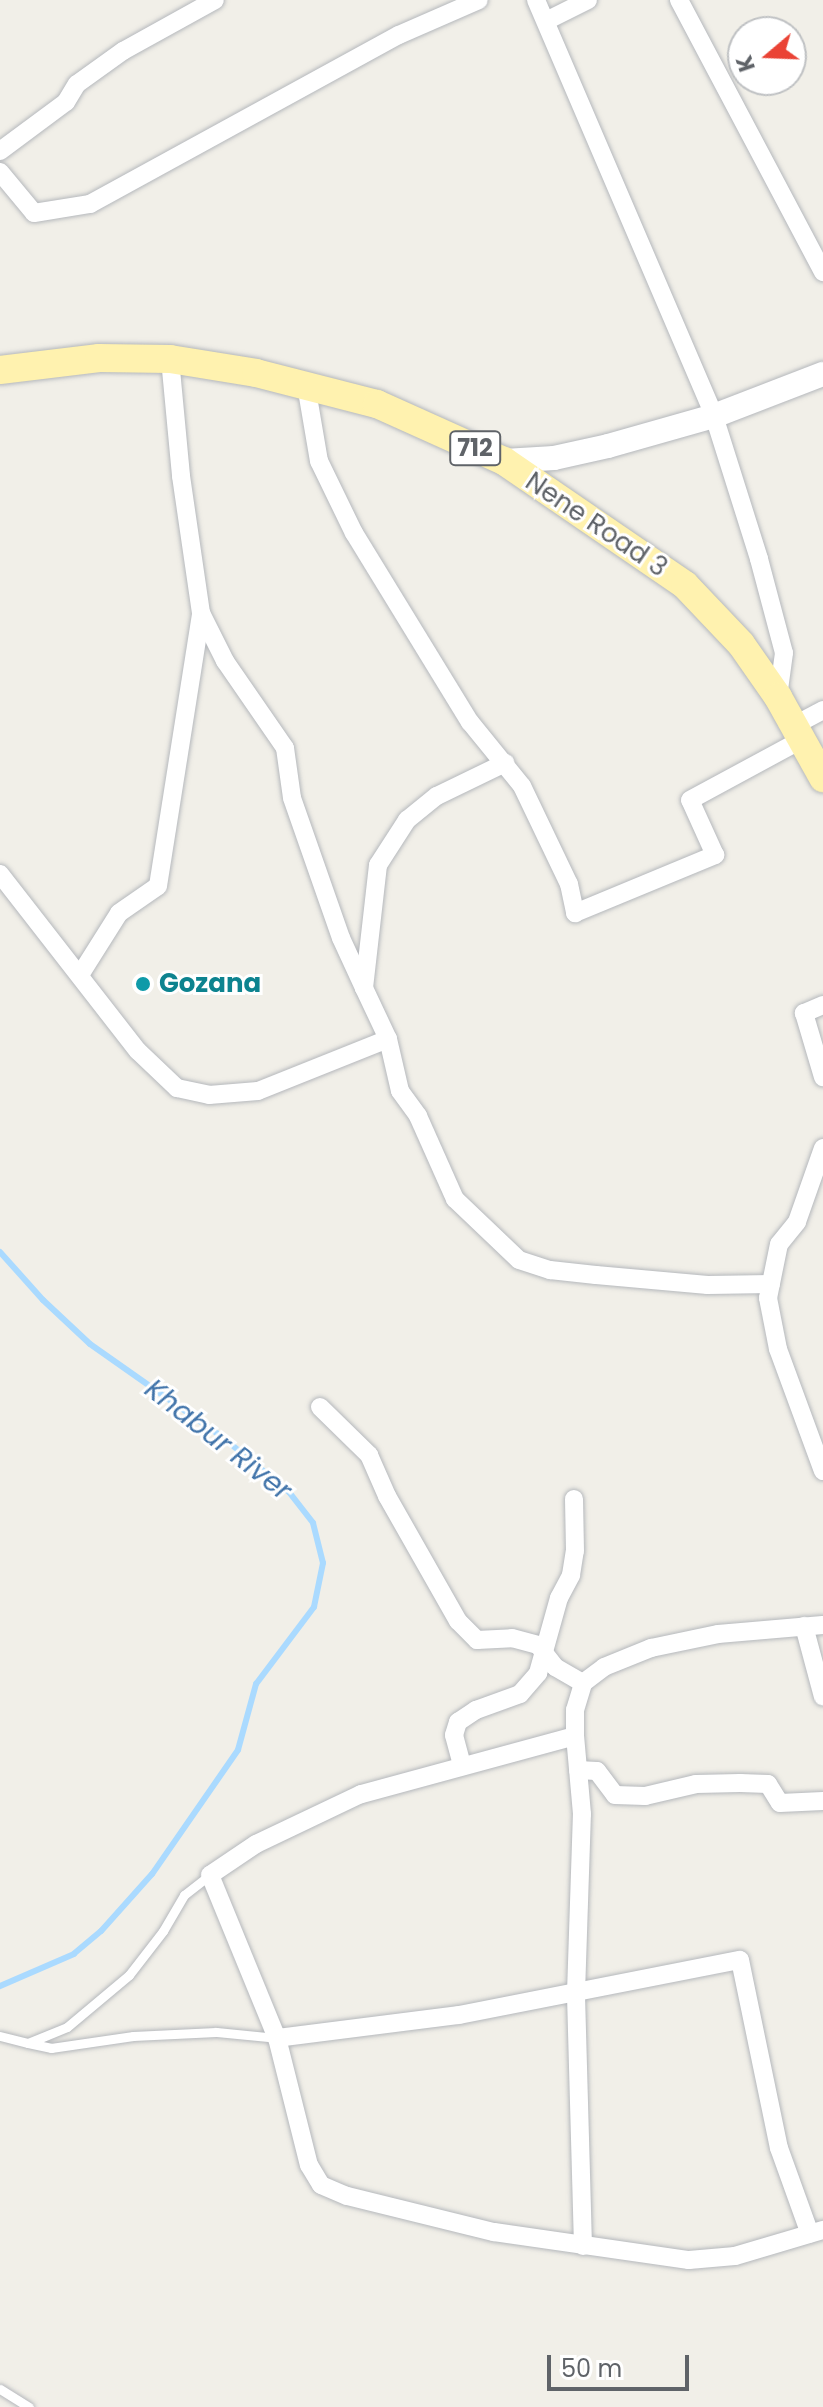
<!DOCTYPE html>
<style>
body{margin:0}
#map{position:relative;width:823px;height:2407px;overflow:hidden;background:#f1efe8;font-family:Poppins,sans-serif}
div>[style]{position:absolute}
[style*='--x']{left:calc(var(--x)*1px);top:calc(var(--y)*1px);width:calc(var(--w)*1px);rotate:calc(var(--a)*1deg)}
.stream>*{height:6px;margin:-3px;padding:0 3px;transform-origin:3px;border-radius:3px;background:#aadaff}
.roads{filter:drop-shadow(0 0 2px #b5b8bc) drop-shadow(0 0 2px #b5b8bc)}
.lane>*{height:9px;margin:-4.5px;padding:0 4.5px;transform-origin:4.5px;border-radius:4.5px;background:#fff}
.street>*{height:18px;margin:-9px;padding:0 9px;transform-origin:9px;border-radius:9px;background:#fff}
.secondary>*{height:24px;margin:-12px;padding:0 12px;transform-origin:12px;border-radius:12px;background:#fff}
.primary>*{height:28px;margin:-14px;padding:0 14px;transform-origin:14px;border-radius:14px;background:#fff2af}
.dots>*{width:22px;height:22px;translate:-50% -50%;box-sizing:border-box;border:4px solid #fff;border-radius:50%}
span{translate:-50% -50%;white-space:nowrap;text-align:center;line-height:1.15;-webkit-text-stroke:6px #fff;paint-order:stroke}
.shield-label span{padding:2px 6px;background:#fff;border:2px solid;border-radius:6px;-webkit-text-stroke-width:0}
.shield-label{font-size:24px;color:#5f6368;font-weight:700}
.street-label{font-size:26px;color:#5f6368}
.culture-label{font-size:26px;color:#0d838f;font-weight:700}
.left{translate:0 -50%;text-align:left}
.water-label{font-size:28px;color:#4174aa;font-style:italic}
.north{position:absolute;left:727px;top:16px;width:80px;height:80px;box-sizing:border-box;background:#fff;border:2px solid #bfc1c3;border-radius:50%;rotate:251deg;font-size:22px;font-weight:700;line-height:32px;text-align:center;color:#5f6368}
.north::after{content:'';display:block;margin:auto;width:28px;height:36px;background:#ea4335;clip-path:polygon(50% 0,100% 100%,50% 72%,0 100%)}
.scale{position:absolute;left:547px;top:2355px;width:142px;height:36px;box-sizing:border-box;border:4px solid #5f6368;border-top:0;padding-left:10px;font-size:24px;line-height:28px;white-space:nowrap;color:#5f6368;-webkit-text-stroke:6px #fff;paint-order:stroke}
</style>
<div id="map">
<div class="stream">
<div style="--x:0;--y:1252;--w:64;--a:48.1"></div>
<div style="--x:43;--y:1300;--w:64;--a:43.1"></div>
<div style="--x:90;--y:1344;--w:160;--a:35.1"></div>
<div style="--x:221;--y:1436;--w:88;--a:39.5"></div>
<div style="--x:289;--y:1492;--w:39;--a:52"></div>
<div style="--x:313;--y:1523;--w:41;--a:76"></div>
<div style="--x:323;--y:1563;--w:45;--a:101.6"></div>
<div style="--x:314;--y:1607;--w:96;--a:127"></div>
<div style="--x:256;--y:1684;--w:68;--a:105.3"></div>
<div style="--x:238;--y:1750;--w:151;--a:124.7"></div>
<div style="--x:152;--y:1874;--w:76;--a:131.8"></div>
<div style="--x:101;--y:1931;--w:35;--a:140"></div>
<div style="--x:74;--y:1954;--w:81;--a:156.6"></div>
</div>
<div class="roads">
<div class="lane">
<div style="--x:0;--y:2036;--w:29;--a:14"></div>
<div style="--x:28;--y:2043;--w:42;--a:-22.3"></div>
<div style="--x:67;--y:2027;--w:81;--a:-40"></div>
<div style="--x:129;--y:1975;--w:56;--a:-52.3"></div>
<div style="--x:163;--y:1931;--w:42;--a:-59.7"></div>
<div style="--x:184;--y:1895;--w:33;--a:-38"></div>
<div style="--x:28;--y:2043;--w:24;--a:12"></div>
<div style="--x:51;--y:2048;--w:83;--a:-8.3"></div>
<div style="--x:133;--y:2036;--w:83;--a:-2.8"></div>
<div style="--x:216;--y:2032;--w:61;--a:5.6"></div>
<div style="--x:0;--y:2389;--w:34;--a:32"></div>
</div>
<div class="street">
<div style="--x:536;--y:0;--w:452;--a:66.8"></div>
<div style="--x:714;--y:416;--w:150;--a:72.5"></div>
<div style="--x:759;--y:559;--w:97;--a:75.1"></div>
<div style="--x:784;--y:653;--w:44;--a:97.8"></div>
<div style="--x:679;--y:0;--w:308;--a:62.1"></div>
<div style="--x:546;--y:21;--w:47;--a:-26.6"></div>
<div style="--x:0;--y:151;--w:82;--a:-36.6"></div>
<div style="--x:66;--y:102;--w:21;--a:-59"></div>
<div style="--x:77;--y:84;--w:57;--a:-35.7"></div>
<div style="--x:123;--y:51;--w:105;--a:-29"></div>
<div style="--x:0;--y:172;--w:53;--a:50.3"></div>
<div style="--x:34;--y:213;--w:57;--a:-9.1"></div>
<div style="--x:90;--y:204;--w:352;--a:-28.7"></div>
<div style="--x:399;--y:35;--w:87;--a:-23.6"></div>
<div style="--x:170;--y:359;--w:118;--a:84.6"></div>
<div style="--x:181;--y:476;--w:138;--a:81.7"></div>
<div style="--x:201;--y:613;--w:54;--a:63.4"></div>
<div style="--x:225;--y:661;--w:106;--a:55.4"></div>
<div style="--x:285;--y:748;--w:50;--a:82"></div>
<div style="--x:292;--y:798;--w:148;--a:70.7"></div>
<div style="--x:341;--y:938;--w:55;--a:65.3"></div>
<div style="--x:306;--y:385;--w:77;--a:80.3"></div>
<div style="--x:319;--y:461;--w:80;--a:64.1"></div>
<div style="--x:354;--y:533;--w:222;--a:58.5"></div>
<div style="--x:470;--y:722;--w:82;--a:50.9"></div>
<div style="--x:522;--y:786;--w:109;--a:64.4"></div>
<div style="--x:569;--y:884;--w:30;--a:78"></div>
<div style="--x:575;--y:913;--w:152;--a:-22.5"></div>
<div style="--x:715;--y:855;--w:60;--a:-114.4"></div>
<div style="--x:690;--y:800;--w:128;--a:-28.4"></div>
<div style="--x:795;--y:725;--w:32;--a:-28"></div>
<div style="--x:0;--y:874;--w:224;--a:52.1"></div>
<div style="--x:138;--y:1051;--w:54;--a:43.5"></div>
<div style="--x:177;--y:1088;--w:33;--a:12"></div>
<div style="--x:209;--y:1095;--w:49;--a:-4.7"></div>
<div style="--x:258;--y:1091;--w:140;--a:-21.8"></div>
<div style="--x:388;--y:1039;--w:53;--a:77"></div>
<div style="--x:400;--y:1091;--w:31;--a:54"></div>
<div style="--x:418;--y:1116;--w:91;--a:66"></div>
<div style="--x:455;--y:1199;--w:88;--a:43.6"></div>
<div style="--x:519;--y:1260;--w:33;--a:18"></div>
<div style="--x:550;--y:1270;--w:46;--a:6.2"></div>
<div style="--x:596;--y:1275;--w:112;--a:5.1"></div>
<div style="--x:708;--y:1285;--w:63;--a:-0.9"></div>
<div style="--x:80;--y:975;--w:73;--a:-57.8"></div>
<div style="--x:119;--y:913;--w:47;--a:-34.7"></div>
<div style="--x:158;--y:886;--w:276;--a:-81"></div>
<div style="--x:823;--y:1005;--w:21;--a:157"></div>
<div style="--x:804;--y:1013;--w:67;--a:73.5"></div>
<div style="--x:388;--y:1039;--w:56;--a:-115.2"></div>
<div style="--x:364;--y:988;--w:124;--a:-83.5"></div>
<div style="--x:378;--y:865;--w:54;--a:-57.2"></div>
<div style="--x:407;--y:820;--w:38;--a:-39"></div>
<div style="--x:437;--y:796;--w:76;--a:-25.9"></div>
<div style="--x:823;--y:1148;--w:78;--a:109.4"></div>
<div style="--x:797;--y:1222;--w:28;--a:129"></div>
<div style="--x:779;--y:1244;--w:55;--a:101.5"></div>
<div style="--x:768;--y:1298;--w:52;--a:78.9"></div>
<div style="--x:778;--y:1349;--w:130;--a:69.8"></div>
<div style="--x:320;--y:1407;--w:69;--a:44.4"></div>
<div style="--x:369;--y:1455;--w:45;--a:66.3"></div>
<div style="--x:387;--y:1496;--w:144;--a:60.4"></div>
<div style="--x:458;--y:1621;--w:27;--a:45"></div>
<div style="--x:477;--y:1640;--w:35;--a:-3"></div>
<div style="--x:512;--y:1638;--w:27;--a:15"></div>
<div style="--x:538;--y:1645;--w:28;--a:52"></div>
<div style="--x:555;--y:1667;--w:32;--a:30"></div>
<div style="--x:804;--y:1626;--w:73;--a:75"></div>
<div style="--x:575;--y:1736;--w:222;--a:164.8"></div>
<div style="--x:361;--y:1794;--w:116;--a:154.5"></div>
<div style="--x:256;--y:1844;--w:55;--a:146"></div>
<div style="--x:210;--y:1875;--w:176;--a:67.7"></div>
<div style="--x:277;--y:2038;--w:131;--a:75.9"></div>
<div style="--x:309;--y:2165;--w:23;--a:59"></div>
<div style="--x:321;--y:2185;--w:28;--a:23"></div>
<div style="--x:347;--y:2196;--w:151;--a:13.8"></div>
<div style="--x:494;--y:2232;--w:197;--a:8.2"></div>
<div style="--x:689;--y:2260;--w:46;--a:-5"></div>
<div style="--x:735;--y:2256;--w:92;--a:-16.5"></div>
<div style="--x:462;--y:1765;--w:31;--a:-105"></div>
<div style="--x:454;--y:1735;--w:14;--a:-73"></div>
<div style="--x:458;--y:1722;--w:22;--a:-34"></div>
<div style="--x:476;--y:1710;--w:47;--a:-20"></div>
<div style="--x:520;--y:1694;--w:28;--a:-49"></div>
<div style="--x:538;--y:1673;--w:78;--a:-74.4"></div>
<div style="--x:559;--y:1598;--w:26;--a:-62"></div>
<div style="--x:571;--y:1575;--w:24;--a:-81"></div>
<div style="--x:575;--y:1551;--w:52;--a:-91.1"></div>
<div style="--x:578;--y:1770;--w:19;--a:3"></div>
<div style="--x:597;--y:1771;--w:30;--a:53"></div>
<div style="--x:615;--y:1795;--w:30;--a:2"></div>
<div style="--x:645;--y:1796;--w:52;--a:-13.2"></div>
<div style="--x:696;--y:1784;--w:44;--a:-1.3"></div>
<div style="--x:740;--y:1783;--w:28;--a:2"></div>
<div style="--x:768;--y:1784;--w:22;--a:58"></div>
<div style="--x:780;--y:1803;--w:43;--a:-2.7"></div>
<div style="--x:277;--y:2038;--w:183;--a:-7.2"></div>
<div style="--x:459;--y:2015;--w:286;--a:-11.1"></div>
<div style="--x:740;--y:1960;--w:192;--a:78.3"></div>
<div style="--x:779;--y:2148;--w:91;--a:70.2"></div>
<div style="--x:583;--y:2246;--w:253;--a:-91.6"></div>
<div style="--x:576;--y:1993;--w:179;--a:-88.1"></div>
<div style="--x:582;--y:1814;--w:78;--a:-95.1"></div>
<div style="--x:575;--y:1736;--w:26;--a:-90"></div>
<div style="--x:575;--y:1710;--w:28;--a:-73"></div>
<div style="--x:583;--y:1683;--w:26;--a:-37"></div>
<div style="--x:604;--y:1667;--w:51;--a:-22"></div>
<div style="--x:651;--y:1648;--w:68;--a:-11.8"></div>
<div style="--x:718;--y:1634;--w:105;--a:-4.9"></div>
</div>
<div class="secondary">
<div style="--x:504;--y:461;--w:50;--a:-3.4"></div>
<div style="--x:554;--y:458;--w:55;--a:-12.5"></div>
<div style="--x:608;--y:446;--w:110;--a:-15.8"></div>
<div style="--x:714;--y:416;--w:117;--a:-21.1"></div>
</div>
<div class="primary">
<div style="--x:0;--y:370;--w:100;--a:-6.9"></div>
<div style="--x:99;--y:358;--w:71;--a:0.8"></div>
<div style="--x:170;--y:359;--w:87;--a:9.2"></div>
<div style="--x:256;--y:373;--w:125;--a:14.4"></div>
<div style="--x:377;--y:404;--w:139;--a:24.2"></div>
<div style="--x:504;--y:461;--w:219;--a:34.4"></div>
<div style="--x:685;--y:585;--w:81;--a:46.5"></div>
<div style="--x:741;--y:644;--w:65;--a:55.1"></div>
<div style="--x:778;--y:697;--w:93;--a:60.9"></div>
</div>
</div>
<div class="dots">
<div style="left:143px;top:984px;background:#0f9aa8"></div>
</div>
<div class="shield-label">
<span style="left:475px;top:448px">712</span>
</div>
<div class="street-label">
<span style="left:596px;top:525px;rotate:34deg">Nene Road 3</span>
</div>
<div class="culture-label">
<span class="left" style="left:159px;top:984px">Gozana</span>
</div>
<div class="water-label">
<span style="left:218px;top:1440px;rotate:38deg">Khabur River</span>
</div>
<div class="north">K</div>
<div class="scale">50 m</div>
</div>
